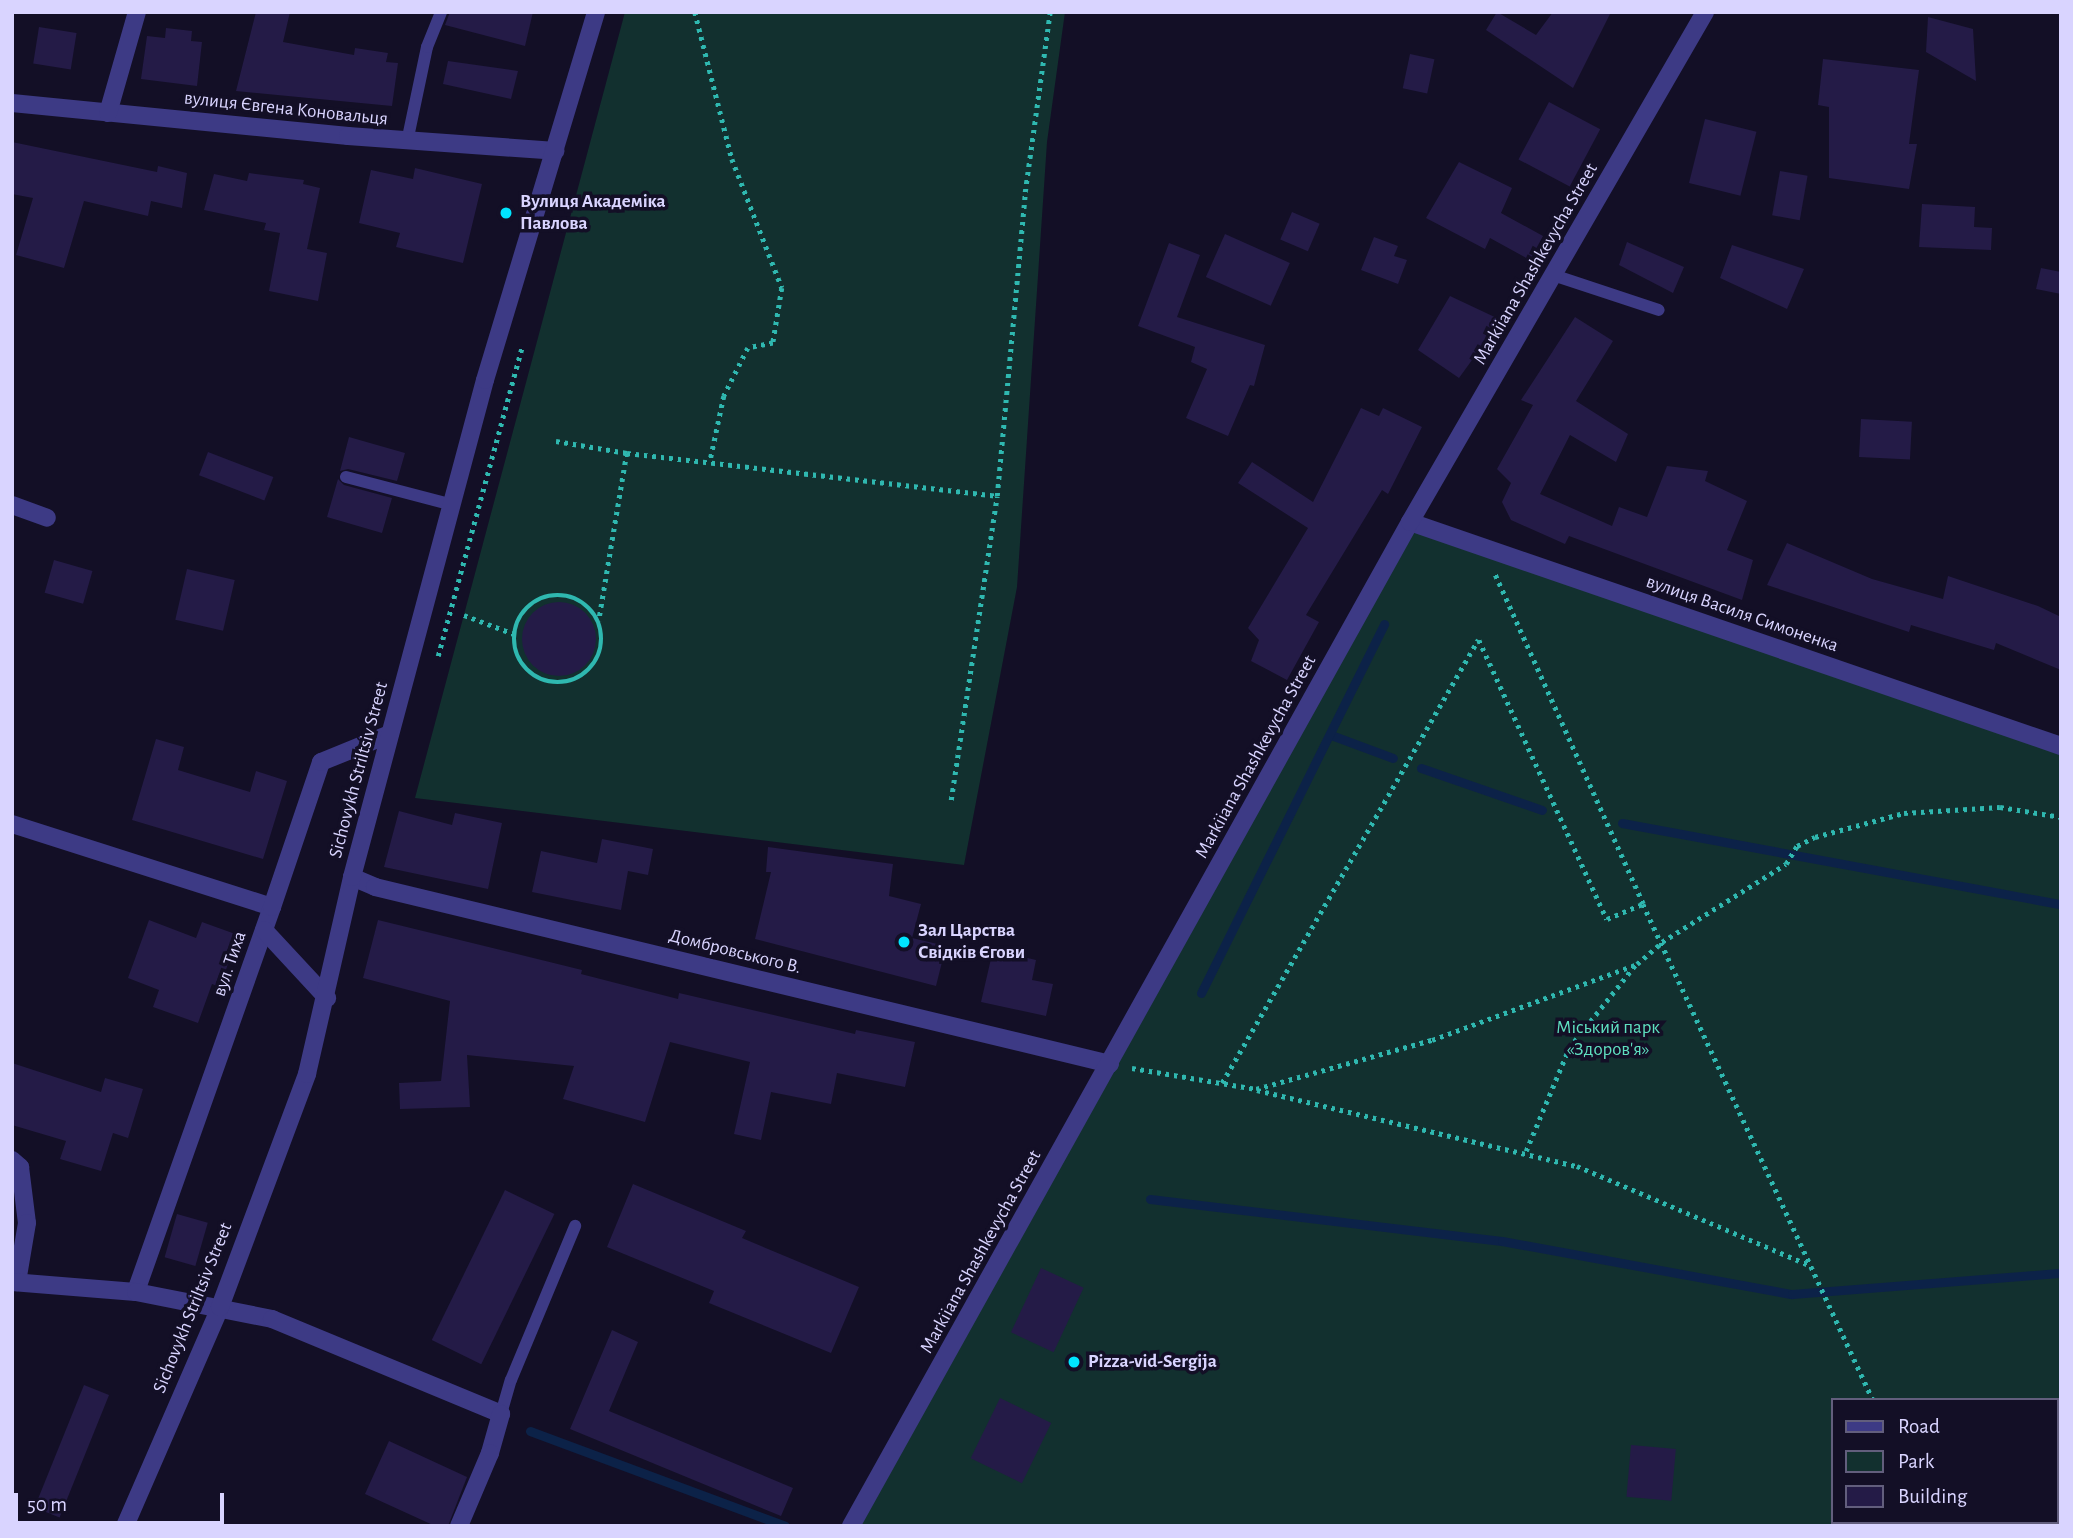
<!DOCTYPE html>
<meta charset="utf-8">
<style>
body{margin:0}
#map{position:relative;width:2073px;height:1538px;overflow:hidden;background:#130f26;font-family:"Alegreya Sans",sans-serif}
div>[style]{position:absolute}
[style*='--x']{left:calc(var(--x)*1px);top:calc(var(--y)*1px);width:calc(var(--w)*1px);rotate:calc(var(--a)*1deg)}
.green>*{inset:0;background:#12302f}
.stream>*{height:9px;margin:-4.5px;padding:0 4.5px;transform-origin:4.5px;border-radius:4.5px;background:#0c2248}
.building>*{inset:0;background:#241b47;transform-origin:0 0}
.round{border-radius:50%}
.path>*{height:4.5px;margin-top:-2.25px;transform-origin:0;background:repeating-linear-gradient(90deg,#2fb8b0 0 3.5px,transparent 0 8.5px)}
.path>.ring{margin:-2.25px;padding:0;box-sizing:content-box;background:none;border:4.5px solid #2fb8b0;border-radius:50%}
.service>*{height:12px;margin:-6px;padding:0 6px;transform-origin:6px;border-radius:6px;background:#3d3a85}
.minor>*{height:18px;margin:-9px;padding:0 9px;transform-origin:9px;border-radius:9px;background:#3d3a85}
.tertiary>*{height:18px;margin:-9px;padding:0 9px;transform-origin:9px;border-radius:9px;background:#3d3a85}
.dots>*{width:19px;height:19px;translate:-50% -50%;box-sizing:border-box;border:4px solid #130f26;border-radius:50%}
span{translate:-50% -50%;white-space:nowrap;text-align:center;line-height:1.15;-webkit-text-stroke:7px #130f26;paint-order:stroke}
.street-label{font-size:19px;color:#d9d4ff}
.poi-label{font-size:19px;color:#d9d4ff;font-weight:700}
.left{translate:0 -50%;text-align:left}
.park-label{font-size:19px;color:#5fe0c0}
.frame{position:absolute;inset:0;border:14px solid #d9d4ff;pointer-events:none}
.legend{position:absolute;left:1831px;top:1398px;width:228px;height:126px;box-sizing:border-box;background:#130f26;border:2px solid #625e7d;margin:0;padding:9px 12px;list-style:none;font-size:21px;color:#d9d4ff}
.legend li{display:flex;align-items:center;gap:14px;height:35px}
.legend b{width:35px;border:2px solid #625e7d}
.scale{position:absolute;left:14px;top:1493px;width:210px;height:32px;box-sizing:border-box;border:4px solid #d9d4ff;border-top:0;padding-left:9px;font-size:21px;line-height:24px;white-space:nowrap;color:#d9d4ff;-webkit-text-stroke:5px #130f26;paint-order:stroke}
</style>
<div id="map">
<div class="green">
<div style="clip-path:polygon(625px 12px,1065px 12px,1047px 142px,1017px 587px,964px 865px,415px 798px)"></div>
<div style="clip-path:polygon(evenodd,1410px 522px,2061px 740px,2061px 1526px,851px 1526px,1410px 522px,1833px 1400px,2057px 1400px,2057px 1522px,1833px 1522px,1833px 1400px)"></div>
</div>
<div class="stream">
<div style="--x:1331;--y:735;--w:66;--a:20.4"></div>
<div style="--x:1421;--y:768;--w:128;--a:19.1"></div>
<div style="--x:1622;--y:823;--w:446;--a:10.5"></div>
<div style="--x:1201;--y:993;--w:412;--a:-63.6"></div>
<div style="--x:1150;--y:1199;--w:354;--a:6.8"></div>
<div style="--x:1502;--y:1241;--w:295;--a:10.4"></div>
<div style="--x:1792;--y:1294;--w:270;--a:-4.5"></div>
<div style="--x:530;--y:1431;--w:272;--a:20.4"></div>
</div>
<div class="building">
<div style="clip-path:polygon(256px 12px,290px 12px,283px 42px,354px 55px,355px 48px,388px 53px,386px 62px,398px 63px,392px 106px,236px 91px)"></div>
<div style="clip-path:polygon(450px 12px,533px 12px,525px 46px,445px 25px)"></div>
<div style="clip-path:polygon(1497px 12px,1536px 35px,1553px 12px,1611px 12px,1573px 88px,1486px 30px)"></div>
<div style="clip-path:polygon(1928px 17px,1973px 29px,1976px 81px,1926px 52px)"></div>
<div style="left:39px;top:27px;width:38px;height:37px;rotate:9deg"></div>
<div style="clip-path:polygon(166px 28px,192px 31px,191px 41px,202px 42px,197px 86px,141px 79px,147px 36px,165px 38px)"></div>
<div style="left:1410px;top:54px;width:25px;height:35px;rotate:12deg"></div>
<div style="clip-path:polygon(1823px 59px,1919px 70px,1909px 144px,1917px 144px,1909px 189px,1829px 178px,1829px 107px,1818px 105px)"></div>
<div style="clip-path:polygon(448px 61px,518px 71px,511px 99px,443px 84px)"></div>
<div style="left:1549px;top:102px;width:58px;height:65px;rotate:28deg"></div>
<div style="left:1705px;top:119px;width:53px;height:66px;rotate:14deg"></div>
<div style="clip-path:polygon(12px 142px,157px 172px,158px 166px,187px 173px,182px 208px,151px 201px,148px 216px,84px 201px,64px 268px,16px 255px,33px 198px,12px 194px)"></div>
<div style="clip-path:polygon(1459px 162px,1512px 188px,1501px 213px,1543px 236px,1530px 260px,1490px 238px,1485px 249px,1426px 218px)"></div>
<div style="clip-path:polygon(415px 168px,482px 184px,463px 263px,396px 247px,400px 233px,359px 223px,371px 170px,413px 179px)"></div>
<div style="left:1780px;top:171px;width:28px;height:45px;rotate:10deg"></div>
<div style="clip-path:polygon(249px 173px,304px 180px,303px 184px,320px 188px,307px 249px,327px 253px,318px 301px,269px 291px,280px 233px,264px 230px,266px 223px,204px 210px,214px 174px,247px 181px)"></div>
<div style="clip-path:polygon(1922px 204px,1975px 207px,1974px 227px,1992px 228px,1991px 250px,1919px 247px)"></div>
<div style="left:1292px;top:212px;width:30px;height:30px;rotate:23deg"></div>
<div style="left:1225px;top:234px;width:71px;height:47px;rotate:24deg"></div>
<div style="clip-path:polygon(1374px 237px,1398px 246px,1394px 256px,1407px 260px,1398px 284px,1361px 270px)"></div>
<div style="clip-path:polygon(1627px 242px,1684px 267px,1673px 293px,1619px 265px)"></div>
<div style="clip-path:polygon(1169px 243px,1200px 255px,1177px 317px,1265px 345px,1254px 386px,1250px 385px,1228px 436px,1186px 418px,1207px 369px,1191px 362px,1195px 347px,1138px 326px)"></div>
<div style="clip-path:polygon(1732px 245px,1804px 269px,1787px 309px,1720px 278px)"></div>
<div style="clip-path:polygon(2041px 268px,2061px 272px,2061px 294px,2036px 289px)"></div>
<div style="clip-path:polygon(1450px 296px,1501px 320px,1459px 378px,1418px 350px)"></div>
<div style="clip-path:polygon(1575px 317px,1613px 341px,1576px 401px,1628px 434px,1616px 462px,1570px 435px,1540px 494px,1612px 526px,1619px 507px,1647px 517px,1667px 466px,1708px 471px,1705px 481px,1747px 501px,1727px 550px,1753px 560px,1742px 600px,1569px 536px,1565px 544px,1511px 520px,1502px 502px,1511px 483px,1497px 469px,1533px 405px,1521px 400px)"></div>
<div style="clip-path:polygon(1361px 408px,1379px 416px,1383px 408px,1422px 427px,1388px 494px,1382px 490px,1306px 615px,1319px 622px,1287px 680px,1251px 661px,1259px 640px,1248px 628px,1308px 528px,1238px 483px,1252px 462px,1313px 502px)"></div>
<div style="left:1861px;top:419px;width:51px;height:38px;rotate:3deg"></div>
<div style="clip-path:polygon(349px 437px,405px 453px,397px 481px,348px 469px,340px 471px)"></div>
<div style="left:208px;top:452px;width:70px;height:25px;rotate:21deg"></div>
<div style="clip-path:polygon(338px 479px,344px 485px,392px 498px,382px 533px,327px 517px)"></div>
<div style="clip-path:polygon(1787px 543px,1872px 579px,1943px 599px,1948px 576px,2038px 606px,2061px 617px,2061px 670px,1996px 643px,1994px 650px,1911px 625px,1909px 632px,1767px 585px)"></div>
<div style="left:54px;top:560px;width:40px;height:34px;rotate:16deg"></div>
<div style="left:187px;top:569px;width:49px;height:52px;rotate:13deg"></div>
<div class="round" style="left:522px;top:602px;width:74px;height:74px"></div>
<div style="clip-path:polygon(156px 739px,184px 747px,178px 770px,250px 792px,256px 771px,287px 781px,263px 859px,132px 820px)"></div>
<div style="clip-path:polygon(399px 811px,452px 825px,455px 813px,502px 823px,488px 889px,384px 867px)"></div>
<div style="clip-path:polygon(602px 839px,653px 849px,648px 875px,628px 871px,621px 910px,532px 892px,541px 851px,597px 863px)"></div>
<div style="clip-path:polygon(768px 847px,893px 864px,889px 896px,921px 904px,912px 938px,946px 946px,936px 986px,755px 939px,771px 872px,766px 872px)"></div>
<div style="clip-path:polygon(149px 920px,196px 938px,202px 922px,238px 935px,220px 987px,212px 984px,198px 1023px,153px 1007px,159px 990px,128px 978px)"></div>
<div style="clip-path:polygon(378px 920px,582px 970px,581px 974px,678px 999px,679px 993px,855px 1034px,856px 1030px,915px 1042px,905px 1087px,837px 1073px,831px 1104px,771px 1092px,761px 1140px,734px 1134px,750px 1062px,670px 1042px,645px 1122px,563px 1099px,574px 1066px,467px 1055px,470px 1107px,400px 1109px,399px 1083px,441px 1081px,450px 1001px,363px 978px)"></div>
<div style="clip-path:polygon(993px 950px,1036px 960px,1032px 980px,1053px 984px,1046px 1016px,981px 1002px)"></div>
<div style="clip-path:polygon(12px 1063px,101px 1092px,105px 1078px,143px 1089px,128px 1138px,113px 1133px,101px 1171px,60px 1159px,66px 1141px,12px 1125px)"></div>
<div style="clip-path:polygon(633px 1184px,746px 1231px,742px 1238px,859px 1287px,831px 1353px,709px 1303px,714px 1291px,607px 1247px)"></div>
<div style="left:505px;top:1190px;width:55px;height:167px;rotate:26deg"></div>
<div style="left:177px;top:1214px;width:32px;height:45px;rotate:16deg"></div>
<div style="left:1041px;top:1268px;width:47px;height:71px;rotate:25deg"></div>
<div style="clip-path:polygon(612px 1330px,638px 1342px,609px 1411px,793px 1488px,781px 1516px,570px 1429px)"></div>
<div style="left:84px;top:1385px;width:27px;height:132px;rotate:22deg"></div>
<div style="left:1000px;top:1398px;width:57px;height:67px;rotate:26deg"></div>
<div style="clip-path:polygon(389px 1441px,467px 1477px,448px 1526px,435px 1526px,365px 1494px)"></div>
<div style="left:1631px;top:1445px;width:45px;height:52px;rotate:5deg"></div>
</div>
<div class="path">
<div style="--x:695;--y:12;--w:152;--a:75.9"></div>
<div style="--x:732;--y:159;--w:138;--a:68.8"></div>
<div style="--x:782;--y:288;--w:56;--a:99.3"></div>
<div style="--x:773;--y:343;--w:25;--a:169"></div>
<div style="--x:748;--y:348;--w:54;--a:116.6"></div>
<div style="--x:724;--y:396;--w:67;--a:102"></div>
<div style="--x:556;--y:441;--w:72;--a:9.6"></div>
<div style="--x:627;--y:453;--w:170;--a:99.5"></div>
<div style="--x:627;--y:453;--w:372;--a:6.6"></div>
<div class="ring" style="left:514px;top:595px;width:83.5px;height:83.5px"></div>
<div style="--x:464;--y:615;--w:53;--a:20.8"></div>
<div style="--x:1479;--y:640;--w:307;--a:65.4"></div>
<div style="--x:1607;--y:919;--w:39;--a:-23"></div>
<div style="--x:1643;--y:904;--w:363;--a:-114.2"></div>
<div style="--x:438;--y:656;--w:320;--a:-74.8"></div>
<div style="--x:951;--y:800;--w:307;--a:-81.4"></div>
<div style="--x:997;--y:496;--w:305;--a:-84.7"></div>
<div style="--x:1025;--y:192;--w:182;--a:-82.1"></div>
<div style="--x:1643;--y:904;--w:547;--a:65.12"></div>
<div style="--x:1132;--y:1068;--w:126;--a:9.6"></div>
<div style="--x:1256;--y:1089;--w:183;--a:-15.6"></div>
<div style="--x:1432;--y:1040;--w:219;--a:-20.3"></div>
<div style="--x:1637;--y:964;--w:33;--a:-41"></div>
<div style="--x:1662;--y:942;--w:146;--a:-32.2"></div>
<div style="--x:1786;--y:864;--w:21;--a:-59"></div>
<div style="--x:1797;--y:846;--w:20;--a:-27"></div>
<div style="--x:1815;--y:837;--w:92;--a:-15.1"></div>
<div style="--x:1904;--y:813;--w:96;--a:-3.6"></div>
<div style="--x:2000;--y:807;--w:62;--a:9.3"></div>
<div style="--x:1222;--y:1083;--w:512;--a:-59.98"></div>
<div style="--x:1257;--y:1090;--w:329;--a:13.4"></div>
<div style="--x:1577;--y:1166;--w:252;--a:23.1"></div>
<div style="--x:1526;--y:1151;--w:112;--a:-67.3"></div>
<div style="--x:1569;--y:1048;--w:107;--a:-51.4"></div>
<div style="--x:1931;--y:1522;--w:4;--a:76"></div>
</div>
<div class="service">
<div style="--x:407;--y:142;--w:97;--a:-78.1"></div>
<div style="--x:427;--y:47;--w:38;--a:-68"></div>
<div style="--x:1556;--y:276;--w:108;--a:18.3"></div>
<div style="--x:346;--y:477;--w:111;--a:14.7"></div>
<div style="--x:501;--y:1414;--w:35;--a:-74"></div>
<div style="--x:511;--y:1380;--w:167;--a:-67.4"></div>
</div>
<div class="minor">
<div style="--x:12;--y:103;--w:338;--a:5.6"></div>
<div style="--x:348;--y:136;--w:208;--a:4.1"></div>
<div style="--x:108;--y:113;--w:105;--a:-74"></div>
<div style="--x:12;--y:505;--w:37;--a:20"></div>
<div style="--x:1410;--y:522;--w:688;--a:18.99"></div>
<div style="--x:12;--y:824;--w:273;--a:17.7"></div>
<div style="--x:272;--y:907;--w:408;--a:109.5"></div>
<div style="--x:352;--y:877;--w:25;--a:23"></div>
<div style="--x:375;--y:887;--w:756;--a:13.54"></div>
<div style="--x:272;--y:907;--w:153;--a:-71.3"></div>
<div style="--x:321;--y:762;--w:74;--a:-22.1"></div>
<div style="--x:264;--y:930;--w:93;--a:47.2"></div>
<div style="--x:12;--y:1160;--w:11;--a:41"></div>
<div style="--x:20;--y:1167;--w:56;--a:82.9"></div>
<div style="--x:27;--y:1223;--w:60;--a:99.6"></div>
<div style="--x:12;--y:1282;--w:124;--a:4.6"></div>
<div style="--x:136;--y:1292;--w:139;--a:11.2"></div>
<div style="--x:272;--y:1319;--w:248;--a:22.5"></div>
<div style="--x:501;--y:1414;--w:41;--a:105.8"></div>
<div style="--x:490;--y:1453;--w:79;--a:113"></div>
<div style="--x:851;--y:1526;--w:1149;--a:-60.89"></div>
<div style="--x:1410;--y:522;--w:589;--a:-59.95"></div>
</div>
<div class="tertiary">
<div style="--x:125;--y:1526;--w:239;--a:-66.5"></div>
<div style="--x:220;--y:1307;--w:249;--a:-69.5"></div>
<div style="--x:307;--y:1074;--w:202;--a:-77.1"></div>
<div style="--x:352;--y:877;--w:514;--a:-75.02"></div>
<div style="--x:485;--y:380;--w:384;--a:-73.2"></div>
</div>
<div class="dots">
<div style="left:506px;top:213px;background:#00e5ff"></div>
<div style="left:904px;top:942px;background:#00e5ff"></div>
<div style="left:1074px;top:1362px;background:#00e5ff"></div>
</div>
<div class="street-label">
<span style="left:286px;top:109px;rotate:6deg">вулиця Євгена Коновальця</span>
<span style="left:1536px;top:264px;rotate:-60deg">Markiiana Shashkevycha Street</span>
<span style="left:1742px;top:614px;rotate:19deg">вулиця Василя Симоненка</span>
<span style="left:1256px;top:757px;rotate:-61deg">Markiiana Shashkevycha Street</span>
<span style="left:359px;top:770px;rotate:-75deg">Sichovykh Striltsiv Street</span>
<span style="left:735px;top:952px;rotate:14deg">Домбровського В.</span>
<span style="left:230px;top:964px;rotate:-71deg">вул. Тиха</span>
<span style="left:981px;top:1252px;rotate:-61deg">Markiiana Shashkevycha Street</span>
<span style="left:193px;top:1308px;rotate:-68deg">Sichovykh Striltsiv Street</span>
</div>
<div class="poi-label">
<span class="left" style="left:520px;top:213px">Вулиця Академіка<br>Павлова</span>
<span class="left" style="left:918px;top:942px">Зал Царства<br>Свідків Єгови</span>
<span class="left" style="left:1088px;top:1362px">Pizza-vid-Sergija</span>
</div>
<div class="park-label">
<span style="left:1608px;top:1039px">Міський парк<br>«Здоров'я»</span>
</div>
<div class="frame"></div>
<ul class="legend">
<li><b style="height:9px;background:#3d3a85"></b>Road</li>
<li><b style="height:19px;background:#12302f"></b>Park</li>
<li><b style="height:19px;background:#241b47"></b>Building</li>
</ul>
<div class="scale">50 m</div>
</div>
